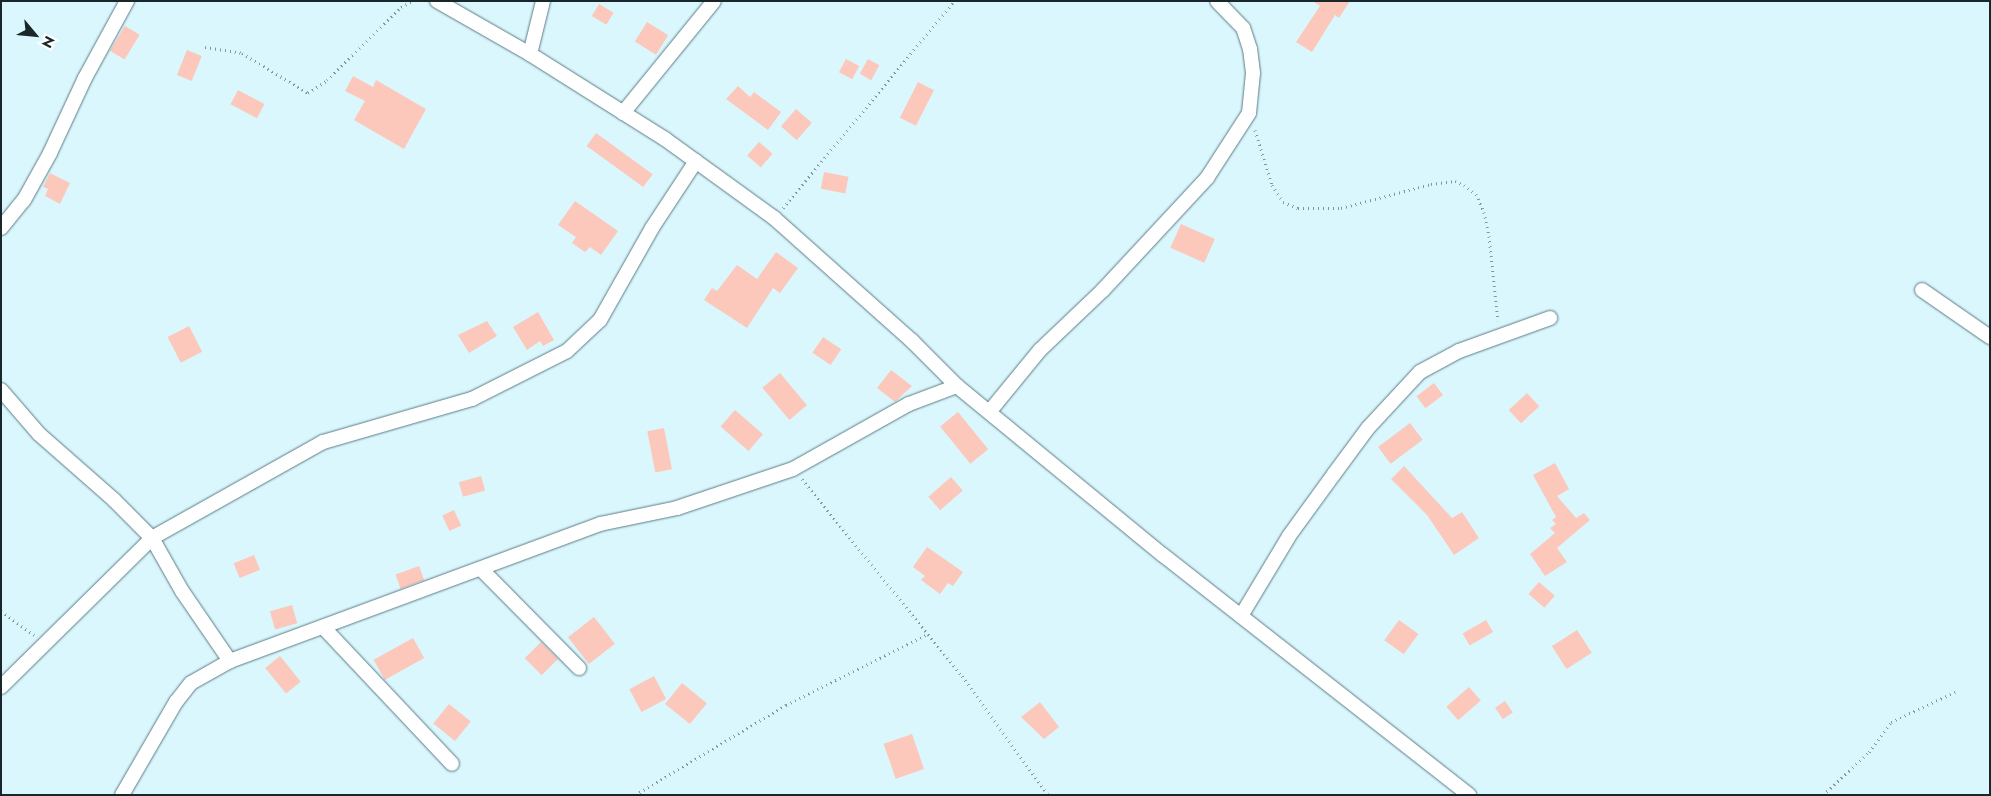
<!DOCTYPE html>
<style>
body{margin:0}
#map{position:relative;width:1991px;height:796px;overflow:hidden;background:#dbf7fe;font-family:Jost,sans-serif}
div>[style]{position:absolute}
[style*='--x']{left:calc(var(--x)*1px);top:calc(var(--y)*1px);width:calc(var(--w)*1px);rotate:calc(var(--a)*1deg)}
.building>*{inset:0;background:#fcc8bb;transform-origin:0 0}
.path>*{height:3px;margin-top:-1.5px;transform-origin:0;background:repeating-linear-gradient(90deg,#82979d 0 1px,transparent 0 5px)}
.roads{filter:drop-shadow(0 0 1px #5b7c83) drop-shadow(0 0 1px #5b7c83)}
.minor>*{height:14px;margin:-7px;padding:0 7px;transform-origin:7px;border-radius:7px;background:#fff}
span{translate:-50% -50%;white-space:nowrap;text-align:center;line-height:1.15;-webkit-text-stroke:4px #fff;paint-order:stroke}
.frame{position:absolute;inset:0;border:2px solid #1a272a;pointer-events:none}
.north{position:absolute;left:10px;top:10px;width:50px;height:50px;-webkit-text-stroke:4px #fff;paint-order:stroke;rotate:118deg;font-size:14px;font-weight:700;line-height:20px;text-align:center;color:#1a272a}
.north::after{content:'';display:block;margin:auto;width:18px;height:22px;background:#1a272a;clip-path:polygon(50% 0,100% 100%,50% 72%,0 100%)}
</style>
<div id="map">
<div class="building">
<div style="clip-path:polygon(1313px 1px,1350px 1px,1339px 18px,1335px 15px,1312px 52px,1296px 42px,1320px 6px)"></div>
<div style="left:599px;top:4px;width:17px;height:14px;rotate:31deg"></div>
<div style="left:647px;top:22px;width:25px;height:23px;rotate:32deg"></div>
<div style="left:125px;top:26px;width:17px;height:29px;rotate:31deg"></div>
<div style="left:187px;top:50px;width:16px;height:27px;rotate:22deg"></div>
<div style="left:846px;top:59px;width:15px;height:15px;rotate:28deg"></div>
<div style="left:868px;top:59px;width:13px;height:17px;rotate:29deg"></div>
<div style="clip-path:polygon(353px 76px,373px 87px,376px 80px,426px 109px,404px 149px,354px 120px,365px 101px,345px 91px)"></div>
<div style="left:918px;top:82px;width:18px;height:40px;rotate:27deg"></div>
<div style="clip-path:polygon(738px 86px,750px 97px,754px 92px,781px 112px,768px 130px,726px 99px)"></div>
<div style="left:238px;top:90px;width:30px;height:16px;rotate:28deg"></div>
<div style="left:796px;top:109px;width:21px;height:23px;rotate:41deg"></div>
<div style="left:596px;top:133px;width:70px;height:16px;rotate:36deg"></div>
<div style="left:759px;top:142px;width:18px;height:18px;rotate:41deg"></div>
<div style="left:824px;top:172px;width:25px;height:17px;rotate:11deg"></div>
<div style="clip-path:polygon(50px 173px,70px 183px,60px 204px,45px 196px,48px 189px,43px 187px)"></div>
<div style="clip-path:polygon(575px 201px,618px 231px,601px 255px,590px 247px,585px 252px,572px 243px,576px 237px,558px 225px)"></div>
<div style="left:1181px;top:224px;width:37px;height:26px;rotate:24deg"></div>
<div style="clip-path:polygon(776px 252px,798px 268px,780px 293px,773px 288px,747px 328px,704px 300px,712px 288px,717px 291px,737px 265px,757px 279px)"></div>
<div style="clip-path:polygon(538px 312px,554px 340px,543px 346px,540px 341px,527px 350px,513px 327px)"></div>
<div style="clip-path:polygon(487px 321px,497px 336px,469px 353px,458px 335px)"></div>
<div style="left:189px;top:326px;width:29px;height:24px;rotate:63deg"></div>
<div style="left:823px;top:337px;width:22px;height:19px;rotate:34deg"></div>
<div style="clip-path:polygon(891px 370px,912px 386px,895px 402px,877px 388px)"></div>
<div style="left:780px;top:373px;width:42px;height:23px;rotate:50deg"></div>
<div style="left:1434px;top:383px;width:15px;height:22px;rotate:53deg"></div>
<div style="left:1527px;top:393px;width:18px;height:25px;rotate:47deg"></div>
<div style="left:735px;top:410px;width:37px;height:22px;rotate:41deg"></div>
<div style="left:958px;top:412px;width:48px;height:23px;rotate:51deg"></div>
<div style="left:1410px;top:423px;width:21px;height:40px;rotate:53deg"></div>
<div style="left:664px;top:428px;width:42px;height:17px;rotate:79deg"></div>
<div style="clip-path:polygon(1555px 463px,1569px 489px,1557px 496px,1576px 518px,1584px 513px,1590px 520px,1557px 548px,1567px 562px,1545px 576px,1530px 554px,1555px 533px,1550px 528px,1556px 524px,1552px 520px,1556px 517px,1533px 475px)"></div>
<div style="clip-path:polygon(1404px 466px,1452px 518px,1462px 512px,1479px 538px,1454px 555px,1427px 515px,1391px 479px)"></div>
<div style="left:481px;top:476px;width:15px;height:23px;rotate:74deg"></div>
<div style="left:951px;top:477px;width:18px;height:30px;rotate:49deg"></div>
<div style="left:454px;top:510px;width:17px;height:13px;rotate:65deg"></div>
<div style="clip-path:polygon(927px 547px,963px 572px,953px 586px,948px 583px,940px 594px,921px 580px,925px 576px,913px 567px)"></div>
<div style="left:254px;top:555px;width:16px;height:22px;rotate:68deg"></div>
<div style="left:419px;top:566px;width:15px;height:25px;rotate:70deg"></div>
<div style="left:1539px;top:582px;width:21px;height:16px;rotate:41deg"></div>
<div style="left:292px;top:605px;width:19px;height:23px;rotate:74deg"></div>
<div style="left:594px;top:617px;width:34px;height:33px;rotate:52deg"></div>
<div style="left:1399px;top:620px;width:24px;height:25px;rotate:36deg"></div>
<div style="left:1486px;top:620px;width:14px;height:27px;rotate:60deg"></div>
<div style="left:1577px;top:630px;width:27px;height:30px;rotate:57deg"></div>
<div style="left:413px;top:638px;width:23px;height:45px;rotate:61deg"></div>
<div style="left:541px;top:642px;width:24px;height:23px;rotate:45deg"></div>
<div style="left:280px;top:656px;width:33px;height:19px;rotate:51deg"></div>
<div style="left:654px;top:676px;width:26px;height:28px;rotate:62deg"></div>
<div style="left:682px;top:683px;width:32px;height:27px;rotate:39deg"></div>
<div style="left:1469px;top:687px;width:18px;height:30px;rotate:49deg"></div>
<div style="left:1505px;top:701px;width:14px;height:12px;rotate:56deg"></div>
<div style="clip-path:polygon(1040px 702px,1059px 727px,1044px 739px,1021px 717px)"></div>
<div style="left:449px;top:704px;width:28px;height:25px;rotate:39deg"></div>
<div style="left:912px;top:734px;width:37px;height:30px;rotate:71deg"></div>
</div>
<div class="path">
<div style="--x:205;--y:47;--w:37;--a:9"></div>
<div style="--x:242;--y:53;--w:77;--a:31.2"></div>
<div style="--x:308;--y:93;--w:23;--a:-34"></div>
<div style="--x:327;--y:80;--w:104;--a:-44.6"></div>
<div style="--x:401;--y:7;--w:13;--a:-27"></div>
<div style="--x:1255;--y:130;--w:58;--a:72.8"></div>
<div style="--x:1272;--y:185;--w:20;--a:57"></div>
<div style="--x:1283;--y:202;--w:16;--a:22"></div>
<div style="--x:1298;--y:208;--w:43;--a:0"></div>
<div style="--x:1341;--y:208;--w:93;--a:-14.9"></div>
<div style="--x:1431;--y:184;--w:24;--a:-7"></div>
<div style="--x:1455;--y:181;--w:10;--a:24"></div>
<div style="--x:1464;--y:185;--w:15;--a:37"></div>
<div style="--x:1476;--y:194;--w:20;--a:66"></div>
<div style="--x:1484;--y:212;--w:25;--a:78"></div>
<div style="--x:1489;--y:236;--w:85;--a:84"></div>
<div style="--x:783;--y:208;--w:268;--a:-50.4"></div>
<div style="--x:802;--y:479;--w:254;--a:50.9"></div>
<div style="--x:962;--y:676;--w:147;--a:54.1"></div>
<div style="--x:1;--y:611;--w:41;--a:36"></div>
<div style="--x:635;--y:795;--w:176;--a:-30.8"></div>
<div style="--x:786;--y:705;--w:157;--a:-26.6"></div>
<div style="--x:1823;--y:795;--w:63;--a:-43.1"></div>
<div style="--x:1869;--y:752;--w:37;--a:-54"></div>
<div style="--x:1891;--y:722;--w:71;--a:-25.1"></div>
</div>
<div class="roads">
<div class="minor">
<div style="--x:437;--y:1;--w:107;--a:29.7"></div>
<div style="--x:530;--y:54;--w:160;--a:32.2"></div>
<div style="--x:665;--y:139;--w:135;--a:35.9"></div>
<div style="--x:774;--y:218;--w:185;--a:41.7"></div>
<div style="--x:912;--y:341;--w:64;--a:45"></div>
<div style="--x:957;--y:386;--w:266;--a:39.4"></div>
<div style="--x:1163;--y:555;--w:389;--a:38.1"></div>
<div style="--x:530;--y:54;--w:55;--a:-76.2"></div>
<div style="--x:623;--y:113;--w:144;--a:-50.9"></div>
<div style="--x:1;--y:228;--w:36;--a:-51"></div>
<div style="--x:24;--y:200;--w:54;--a:-61"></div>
<div style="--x:50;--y:153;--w:83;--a:-65"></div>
<div style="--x:85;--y:78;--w:88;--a:-61.4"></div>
<div style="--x:1922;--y:290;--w:83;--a:34.7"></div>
<div style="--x:1;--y:390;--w:58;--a:49.2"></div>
<div style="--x:39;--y:434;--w:100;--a:41.3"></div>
<div style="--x:114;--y:500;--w:54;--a:45"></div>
<div style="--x:152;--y:538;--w:61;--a:60.5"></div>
<div style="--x:182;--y:591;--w:85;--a:55.6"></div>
<div style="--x:990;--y:411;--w:79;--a:-50.7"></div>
<div style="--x:1040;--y:350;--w:87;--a:-43.6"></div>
<div style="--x:1103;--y:290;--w:153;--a:-47.1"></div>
<div style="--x:1207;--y:178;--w:77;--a:-57.1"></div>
<div style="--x:1249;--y:113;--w:40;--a:-84.3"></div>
<div style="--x:1253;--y:73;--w:24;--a:-97"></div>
<div style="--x:1250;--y:49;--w:22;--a:-108"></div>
<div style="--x:1243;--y:28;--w:37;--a:-134"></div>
<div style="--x:482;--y:570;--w:138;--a:45.3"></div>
<div style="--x:1241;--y:616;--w:93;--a:-59"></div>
<div style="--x:1289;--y:536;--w:77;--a:-54"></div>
<div style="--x:1334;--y:474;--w:57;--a:-53.5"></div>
<div style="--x:1368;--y:428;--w:76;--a:-47.1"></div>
<div style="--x:1420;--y:372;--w:44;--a:-28.3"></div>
<div style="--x:1459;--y:351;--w:97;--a:-19.9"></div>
<div style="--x:323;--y:627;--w:188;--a:46.7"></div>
<div style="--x:1;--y:687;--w:212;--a:-44.6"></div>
<div style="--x:152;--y:538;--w:196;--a:-29.3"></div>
<div style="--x:323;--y:442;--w:155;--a:-16.1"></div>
<div style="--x:472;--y:399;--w:106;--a:-26.8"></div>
<div style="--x:567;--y:351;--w:45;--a:-43.2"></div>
<div style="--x:600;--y:320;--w:106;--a:-60.5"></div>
<div style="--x:652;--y:228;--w:80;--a:-56.7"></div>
<div style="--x:122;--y:795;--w:108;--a:-59.9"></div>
<div style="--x:176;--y:702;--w:24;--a:-52"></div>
<div style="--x:191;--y:683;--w:45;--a:-29.4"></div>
<div style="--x:230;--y:661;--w:395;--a:-20.3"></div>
<div style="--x:600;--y:524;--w:79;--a:-11.7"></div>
<div style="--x:677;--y:508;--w:122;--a:-18.6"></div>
<div style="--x:793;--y:469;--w:133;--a:-29.3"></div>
<div style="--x:909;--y:404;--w:51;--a:-20.6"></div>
</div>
</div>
<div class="frame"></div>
<div class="north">N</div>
</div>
